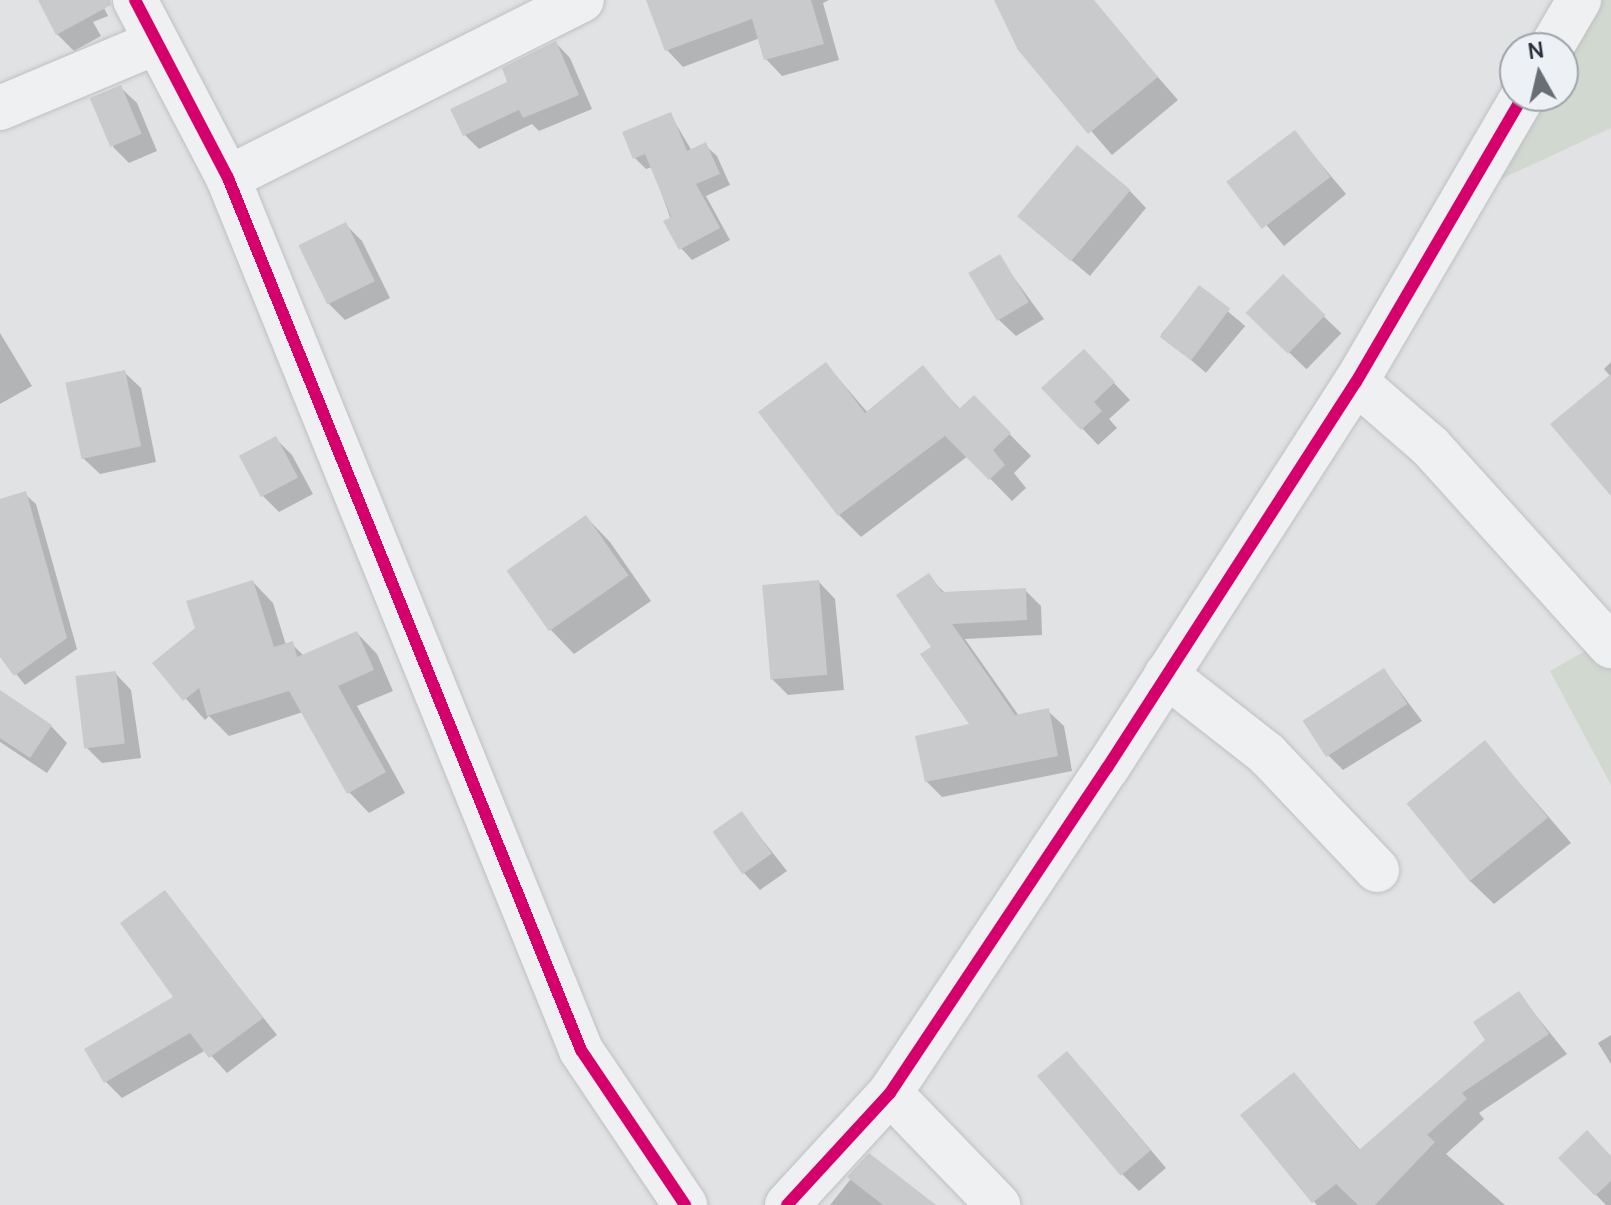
<!DOCTYPE html>
<style>
body{margin:0}
#map{position:relative;width:1611px;height:1205px;overflow:hidden;background:#e0e2e4;font-family:Manrope,sans-serif}
div>[style]{position:absolute}
[style*='--x']{left:calc(var(--x)*1px);top:calc(var(--y)*1px);width:calc(var(--w)*1px);rotate:calc(var(--a)*1deg)}
.green>*{inset:0;background:#d1d8d0}
.shadow>*{inset:0;background:#0003;transform-origin:0 0}
.building>*{inset:0;background:#c8cacc;transform-origin:0 0}
.roads{filter:drop-shadow(0 0 2px #bec0c2) drop-shadow(0 0 2px #bec0c2)}
.minor>*{height:44px;margin:-22px;padding:0 22px;transform-origin:22px;border-radius:22px;background:#eef0f1}
.cycleway>*{height:12px;margin:-6px;padding:0 6px;transform-origin:6px;border-radius:6px;background:#d6006c}
span{translate:-50% -50%;white-space:nowrap;text-align:center;line-height:1.15;-webkit-text-stroke:8px #edf0f4;paint-order:stroke}
.north{position:absolute;left:1499px;top:32px;width:80px;height:80px;box-sizing:border-box;background:#edf0f4;border:2px solid #9fa3aa;border-radius:50%;rotate:352deg;font-size:22px;font-weight:700;line-height:32px;text-align:center;color:#29303b}
.north::after{content:'';display:block;margin:auto;width:28px;height:36px;background:#696e76;clip-path:polygon(50% 0,100% 100%,50% 72%,0 100%)}
</style>
<div id="map">
<div class="green">
<div style="clip-path:polygon(1589px 0,1611px 0,1611px 128px,1471px 193px,1530px 96px,1563px 96px,1563px 48px)"></div>
<div style="clip-path:polygon(1611px 636px,1611px 785px,1550px 671px)"></div>
</div>
<div class="shadow">
<div style="clip-path:polygon(40px 0,100px 0,108px 16px,93px 22px,101px 36px,74px 51px,57px 34px)"></div>
<div style="clip-path:polygon(648px 0,829px 0,823px 3px,839px 60px,782px 76px,766px 59px,760px 38px,683px 67px,667px 50px)"></div>
<div style="clip-path:polygon(996px 0,1071px 0,1099px 10px,1178px 100px,1112px 155px,1020px 49px)"></div>
<div style="clip-path:polygon(556px 43px,570px 58px,592px 109px,539px 131px,532px 124px,479px 149px,465px 135px,510px 83px)"></div>
<div style="clip-path:polygon(120px 87px,137px 103px,157px 151px,129px 163px,113px 147px)"></div>
<div style="clip-path:polygon(670px 114px,692px 151px,705px 145px,717px 156px,730px 185px,706px 196px,730px 240px,692px 260px,681px 248px,652px 167px,646px 169px,635px 158px)"></div>
<div style="left:1294px;top:132px;width:81px;height:81px;rotate:50deg"></div>
<div style="clip-path:polygon(1130px 191px,1146px 208px,1090px 276px,1020px 217px)"></div>
<div style="clip-path:polygon(346px 225px,362px 241px,390px 298px,345px 320px,329px 304px)"></div>
<div style="clip-path:polygon(999px 257px,1044px 319px,1016px 336px,999px 320px)"></div>
<div style="left:1283px;top:277px;width:81px;height:50px;rotate:44deg"></div>
<div style="left:1200px;top:288px;width:59px;height:61px;rotate:40deg"></div>
<div style="clip-path:polygon(0 333px,32px 386px,0 404px)"></div>
<div style="clip-path:polygon(1611px 362px,1611px 492px,1611px 377px,1604px 369px)"></div>
<div style="clip-path:polygon(826px 364px,868px 413px,922px 368px,961px 410px,974px 398px,1031px 456px,1014px 473px,1026px 488px,1012px 501px,968px 456px,861px 537px,839px 515px)"></div>
<div style="clip-path:polygon(1100px 368px,1130px 400px,1109px 419px,1117px 428px,1098px 445px,1044px 388px)"></div>
<div style="clip-path:polygon(124px 372px,141px 388px,156px 462px,100px 474px,83px 458px)"></div>
<div style="clip-path:polygon(275px 438px,292px 455px,313px 494px,279px 512px,263px 496px)"></div>
<div style="clip-path:polygon(25px 494px,36px 504px,77px 649px,25px 685px,0 654px,0 501px)"></div>
<div style="clip-path:polygon(586px 517px,610px 542px,651px 601px,574px 654px,550px 629px,509px 570px)"></div>
<div style="clip-path:polygon(928px 576px,946px 594px,1025px 590px,1041px 606px,1042px 635px,965px 639px,1019px 716px,1048px 711px,1064px 726px,1072px 771px,942px 797px,926px 781px,973px 726px,933px 647px)"></div>
<div style="clip-path:polygon(253px 582px,273px 603px,286px 645px,292px 644px,304px 656px,357px 633px,377px 654px,393px 691px,357px 706px,405px 793px,369px 813px,349px 792px,303px 712px,229px 736px,209px 716px,205px 720px,154px 663px)"></div>
<div style="clip-path:polygon(819px 582px,835px 599px,844px 690px,788px 695px,772px 679px)"></div>
<div style="clip-path:polygon(1384px 670px,1422px 721px,1343px 770px,1327px 754px)"></div>
<div style="clip-path:polygon(115px 673px,131px 690px,141px 758px,102px 763px,85px 746px)"></div>
<div style="clip-path:polygon(0 697px,51px 726px,67px 743px,47px 773px,0 742px)"></div>
<div style="clip-path:polygon(1485px 743px,1571px 843px,1494px 904px,1469px 880px)"></div>
<div style="clip-path:polygon(742px 814px,787px 871px,760px 890px,744px 873px)"></div>
<div style="clip-path:polygon(165px 893px,277px 1035px,227px 1073px,206px 1050px,122px 1098px,106px 1082px,176px 998px)"></div>
<div style="clip-path:polygon(1518px 993px,1567px 1054px,1479px 1113px,1484px 1119px,1446px 1154px,1505px 1205px,1317px 1205px,1243px 1116px,1294px 1074px,1361px 1151px,1488px 1041px)"></div>
<div style="clip-path:polygon(1611px 1035px,1611px 1064px,1598px 1043px)"></div>
<div style="clip-path:polygon(1083px 1070px,1166px 1168px,1139px 1191px,1122px 1174px)"></div>
<div style="clip-path:polygon(869px 1156px,933px 1205px,830px 1205px)"></div>
<div style="clip-path:polygon(1560px 1158px,1611px 1158px,1611px 1205px,1606px 1205px)"></div>
</div>
<div class="building">
<div style="clip-path:polygon(38px 0,110px 0,111px 5px,56px 35px)"></div>
<div style="clip-path:polygon(646px 0,811px 0,824px 44px,764px 60px,752px 19px,665px 51px)"></div>
<div style="clip-path:polygon(994px 0,1094px 0,1158px 77px,1088px 134px,1018px 50px)"></div>
<div style="clip-path:polygon(556px 41px,579px 95px,523px 118px,519px 110px,463px 136px,450px 109px,507px 82px,502px 68px)"></div>
<div style="left:121px;top:85px;width:53px;height:34px;rotate:67deg"></div>
<div style="clip-path:polygon(671px 112px,687px 151px,706px 142px,720px 174px,696px 184px,720px 228px,679px 250px,663px 221px,671px 217px,645px 154px,633px 159px,622px 132px)"></div>
<div style="left:1295px;top:130px;width:59px;height:86px;rotate:53deg"></div>
<div style="left:1077px;top:145px;width:70px;height:93px;rotate:40deg"></div>
<div style="left:346px;top:222px;width:66px;height:53px;rotate:64deg"></div>
<div style="left:1000px;top:254px;width:56px;height:37px;rotate:59deg"></div>
<div style="left:1283px;top:274px;width:59px;height:54px;rotate:44deg"></div>
<div style="left:1199px;top:285px;width:39px;height:65px;rotate:37deg"></div>
<div style="clip-path:polygon(1084px 349px,1115px 382px,1094px 402px,1102px 411px,1081px 430px,1041px 388px)"></div>
<div style="clip-path:polygon(826px 362px,865px 413px,923px 365px,959px 409px,974px 395px,1011px 433px,993px 450px,1005px 465px,989px 480px,945px 436px,838px 516px,758px 412px)"></div>
<div style="left:125px;top:370px;width:78px;height:61px;rotate:78deg"></div>
<div style="clip-path:polygon(1611px 374px,1611px 496px,1550px 424px)"></div>
<div style="left:276px;top:436px;width:47px;height:42px;rotate:62deg"></div>
<div style="clip-path:polygon(26px 491px,67px 638px,14px 676px,0 657px,0 499px)"></div>
<div style="left:586px;top:515px;width:74px;height:97px;rotate:55deg"></div>
<div style="clip-path:polygon(929px 573px,942px 592px,1026px 588px,1027px 620px,952px 624px,1015px 715px,1049px 708px,1058px 756px,925px 782px,915px 736px,969px 724px,920px 654px,931px 647px,896px 595px)"></div>
<div style="clip-path:polygon(253px 580px,274px 647px,293px 641px,297px 657px,357px 631px,374px 670px,338px 686px,386px 772px,347px 794px,289px 691px,207px 716px,199px 688px,183px 701px,152px 663px,195px 628px,186px 601px)"></div>
<div style="left:819px;top:580px;width:95px;height:57px;rotate:85deg"></div>
<div style="left:1384px;top:668px;width:43px;height:97px;rotate:57deg"></div>
<div style="left:116px;top:671px;width:73px;height:41px;rotate:83deg"></div>
<div style="clip-path:polygon(0 690px,52px 725px,30px 758px,0 738px)"></div>
<div style="left:1485px;top:740px;width:100px;height:101px;rotate:51deg"></div>
<div style="left:742px;top:811px;width:52px;height:36px;rotate:55deg"></div>
<div style="clip-path:polygon(165px 890px,263px 1018px,209px 1058px,190px 1033px,104px 1083px,84px 1049px,173px 997px,120px 923px)"></div>
<div style="clip-path:polygon(1519px 991px,1549px 1034px,1462px 1093px,1467px 1099px,1427px 1135px,1435px 1142px,1375px 1205px,1358px 1205px,1336px 1184px,1312px 1203px,1240px 1115px,1294px 1072px,1359px 1150px,1485px 1040px,1473px 1022px)"></div>
<div style="left:1067px;top:1051px;width:130px;height:39px;rotate:50deg"></div>
<div style="clip-path:polygon(1587px 1130px,1611px 1156px,1611px 1181px,1595px 1196px,1558px 1158px)"></div>
<div style="clip-path:polygon(869px 1153px,936px 1205px,883px 1205px,847px 1177px)"></div>
</div>
<div class="roads">
<div class="minor">
<div style="--x:135;--y:0;--w:201;--a:62.4"></div>
<div style="--x:228;--y:178;--w:941;--a:67.96"></div>
<div style="--x:581;--y:1050;--w:187;--a:56.1"></div>
<div style="--x:1551;--y:48;--w:56;--a:-59.7"></div>
<div style="--x:0;--y:108;--w:168;--a:-22.8"></div>
<div style="--x:228;--y:178;--w:396;--a:-26.7"></div>
<div style="--x:1356;--y:382;--w:98;--a:40.9"></div>
<div style="--x:1430;--y:446;--w:270;--a:47.9"></div>
<div style="--x:1166;--y:675;--w:128;--a:38"></div>
<div style="--x:1267;--y:754;--w:160;--a:46.5"></div>
<div style="--x:890;--y:1093;--w:156;--a:46"></div>
<div style="--x:787;--y:1205;--w:152;--a:-47.4"></div>
<div style="--x:890;--y:1093;--w:391;--a:-56.3"></div>
<div style="--x:1107;--y:768;--w:459;--a:-57.2"></div>
<div style="--x:1356;--y:382;--w:331;--a:-59.7"></div>
</div>
</div>
<div class="cycleway">
<div style="--x:135;--y:0;--w:201;--a:62.4"></div>
<div style="--x:228;--y:178;--w:941;--a:67.96"></div>
<div style="--x:581;--y:1050;--w:187;--a:56.1"></div>
<div style="--x:787;--y:1205;--w:152;--a:-47.4"></div>
<div style="--x:890;--y:1093;--w:391;--a:-56.3"></div>
<div style="--x:1107;--y:768;--w:459;--a:-57.2"></div>
<div style="--x:1356;--y:382;--w:331;--a:-59.7"></div>
</div>
<div class="north">N</div>
</div>
